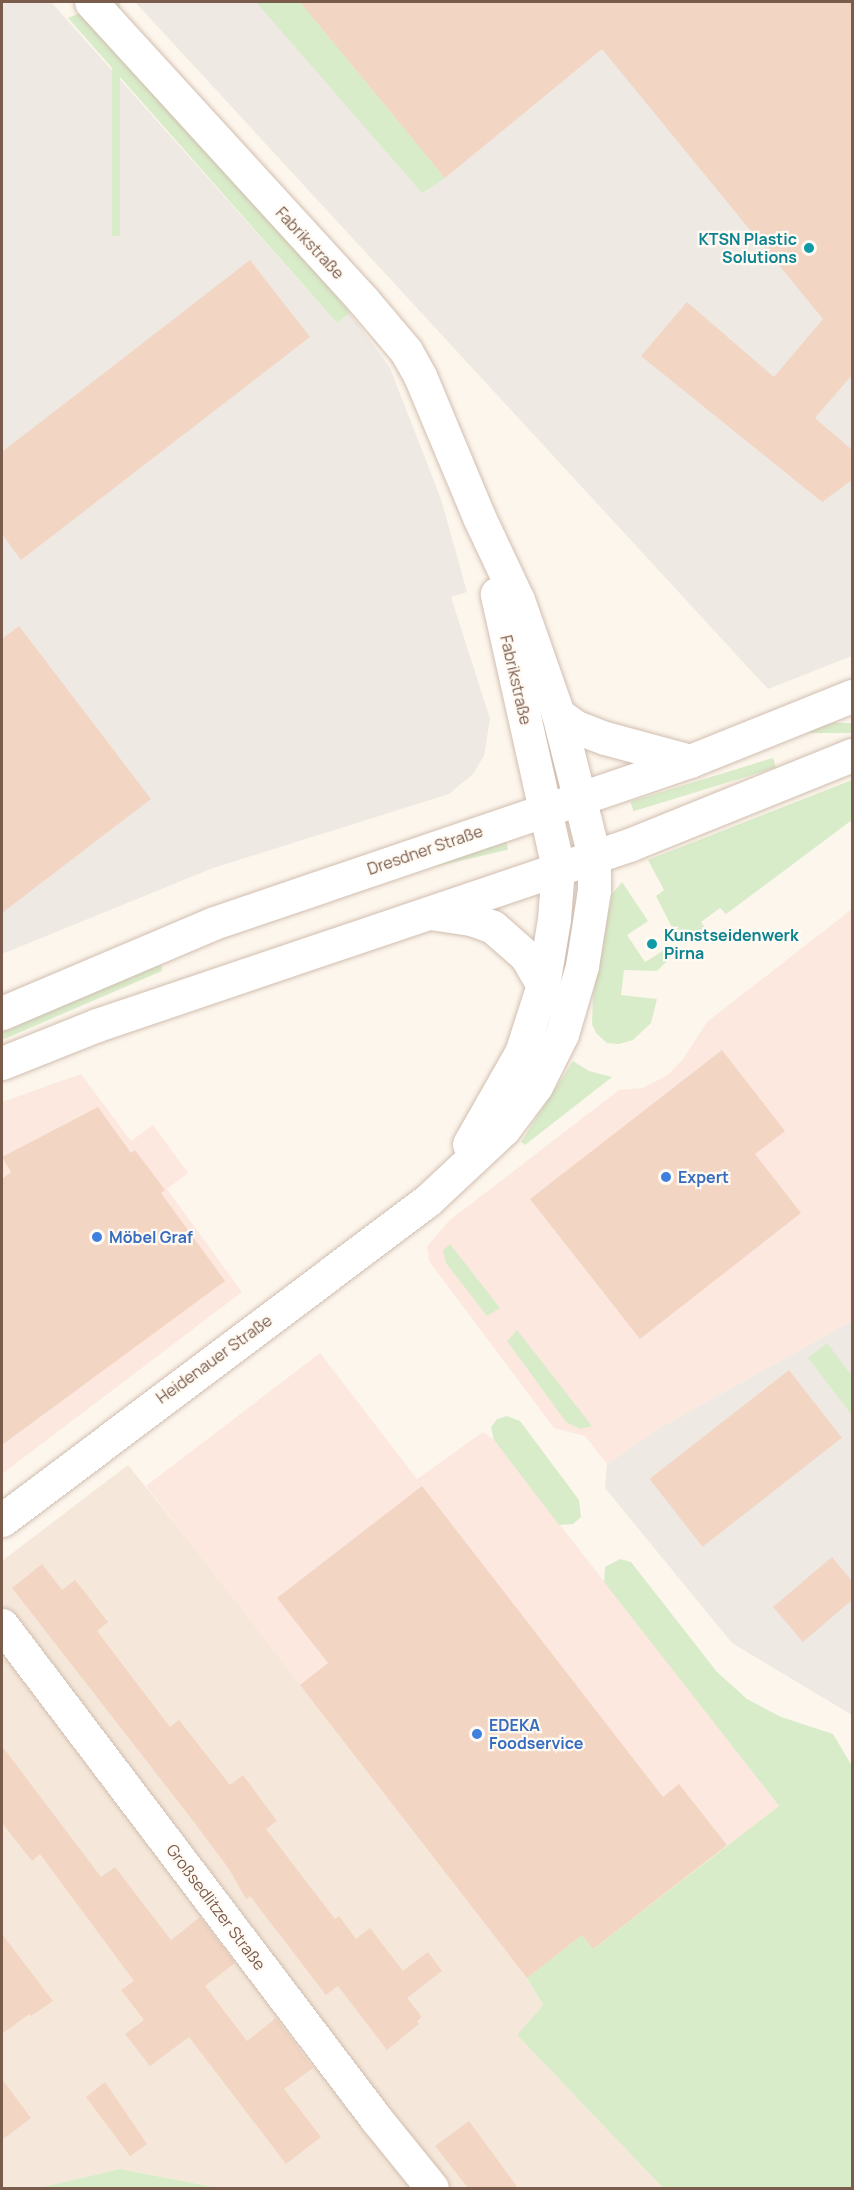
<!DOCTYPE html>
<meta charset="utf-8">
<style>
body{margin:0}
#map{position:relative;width:854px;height:2190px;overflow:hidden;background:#fdf6ec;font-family:Manrope,sans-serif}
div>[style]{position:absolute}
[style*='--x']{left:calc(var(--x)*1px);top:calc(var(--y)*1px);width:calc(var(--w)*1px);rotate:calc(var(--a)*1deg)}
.residential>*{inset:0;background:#f5e8da}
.commercial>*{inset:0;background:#fde8e0}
.industrial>*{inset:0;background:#efe9e4}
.green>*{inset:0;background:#d8ecc9;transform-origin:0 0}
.building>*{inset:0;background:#f3d5c3;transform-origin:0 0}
.roads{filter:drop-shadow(0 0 2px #d1beb0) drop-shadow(0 0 2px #d1beb0)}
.street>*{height:33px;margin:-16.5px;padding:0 16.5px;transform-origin:16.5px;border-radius:16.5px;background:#fff}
.secondary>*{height:33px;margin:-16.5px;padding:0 16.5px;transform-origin:16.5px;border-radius:16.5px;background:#fff}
.dots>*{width:16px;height:16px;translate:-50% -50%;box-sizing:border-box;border:3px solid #fffaf3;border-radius:50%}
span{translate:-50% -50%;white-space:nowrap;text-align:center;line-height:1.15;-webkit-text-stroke:4.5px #fffaf3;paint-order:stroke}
.culture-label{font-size:16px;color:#0d838f;font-weight:700}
.right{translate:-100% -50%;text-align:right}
.left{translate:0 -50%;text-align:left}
.street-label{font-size:16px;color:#7a5c4d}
.shop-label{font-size:16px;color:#366cbe;font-weight:700}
.frame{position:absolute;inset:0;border:3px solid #7a5c4d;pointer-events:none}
</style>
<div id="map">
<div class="residential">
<div style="clip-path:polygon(128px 1465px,248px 1615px,527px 1978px,543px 2005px,517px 2035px,663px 2188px,219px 2188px,120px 2169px,38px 2188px,2px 2188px,2px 1561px)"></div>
</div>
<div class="commercial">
<div style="clip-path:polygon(852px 909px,852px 1321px,665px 1425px,607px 1464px,585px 1436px,554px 1428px,429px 1261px,427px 1246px,450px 1220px,619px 1090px,643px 1088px,668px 1075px,683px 1059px,707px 1022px)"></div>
<div style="clip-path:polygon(81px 1074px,131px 1141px,153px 1125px,188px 1173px,167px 1189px,242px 1292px,2px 1474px,2px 1102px)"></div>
<div style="clip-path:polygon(320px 1353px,417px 1479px,483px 1432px,494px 1440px,779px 1806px,593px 1949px,582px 1936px,527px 1978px,146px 1486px)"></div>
</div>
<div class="industrial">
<div style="clip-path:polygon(2px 2px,51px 2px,337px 323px,350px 313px,390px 368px,441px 499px,467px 592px,451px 597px,490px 719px,484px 756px,473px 774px,449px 794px,213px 868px,2px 954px)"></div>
<div style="clip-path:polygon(135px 2px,852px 2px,852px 656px,768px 689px)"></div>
<div style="clip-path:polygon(852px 1321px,852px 1715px,732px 1643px,605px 1488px,607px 1464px,665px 1425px)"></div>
</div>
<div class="green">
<div style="left:112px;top:2px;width:8px;height:234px"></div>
<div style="clip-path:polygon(256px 2px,300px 2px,445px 178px,422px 193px)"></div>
<div style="clip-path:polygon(80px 13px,318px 274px,350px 313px,337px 323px,68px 18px)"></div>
<div style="left:852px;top:723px;width:10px;height:72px;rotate:90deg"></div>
<div style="left:773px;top:758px;width:10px;height:149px;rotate:73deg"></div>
<div style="clip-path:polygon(852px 780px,852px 820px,726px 914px,720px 908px,701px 922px,707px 931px,689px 943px,678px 939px,656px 896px,664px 890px,648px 860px)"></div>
<div style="left:506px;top:841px;width:9px;height:239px;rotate:77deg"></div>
<div style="clip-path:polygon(622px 882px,648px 921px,627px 935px,645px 962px,666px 949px,671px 957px,657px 971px,624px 970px,621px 995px,657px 999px,651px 1023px,633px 1040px,619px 1044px,607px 1043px,596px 1033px,592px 1024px,593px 995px,612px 894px)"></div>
<div style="clip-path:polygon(161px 961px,162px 971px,2px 1040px,2px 1032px)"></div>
<div style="clip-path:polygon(573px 1061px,589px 1071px,612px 1077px,525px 1145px,521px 1142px)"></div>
<div style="clip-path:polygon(450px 1244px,500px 1308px,487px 1316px,446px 1263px,443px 1250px)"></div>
<div style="clip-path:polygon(517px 1330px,592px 1426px,580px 1429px,566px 1422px,507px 1341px)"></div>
<div style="clip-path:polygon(827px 1343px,852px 1376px,852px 1415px,808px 1358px)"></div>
<div style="clip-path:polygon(507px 1416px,520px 1421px,579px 1500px,581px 1517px,573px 1524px,559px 1525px,494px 1440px,491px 1427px,497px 1419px)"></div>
<div style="clip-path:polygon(620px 1559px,631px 1562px,717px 1672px,747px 1699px,781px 1717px,833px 1734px,852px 1766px,852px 2188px,663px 2188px,517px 2035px,543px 2005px,527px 1978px,582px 1935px,593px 1949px,779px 1806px,604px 1582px,605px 1567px)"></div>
<div style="clip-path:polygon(120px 2169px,219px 2188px,38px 2188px)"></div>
</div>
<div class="building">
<div style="clip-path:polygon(300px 2px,852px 2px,852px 375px,815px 418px,852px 450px,852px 480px,822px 502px,641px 356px,687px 302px,774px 377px,823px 319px,602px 49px,445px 178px)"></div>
<div style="clip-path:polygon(250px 260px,310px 337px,21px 560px,2px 534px,2px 452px)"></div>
<div style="clip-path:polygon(19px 626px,151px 799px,2px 913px,2px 639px)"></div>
<div style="clip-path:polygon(722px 1050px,785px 1131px,755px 1154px,801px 1213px,640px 1339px,530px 1199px)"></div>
<div style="clip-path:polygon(98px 1107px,131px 1153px,135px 1150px,165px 1190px,161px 1193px,225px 1281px,2px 1445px,2px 1179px,11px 1172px,2px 1157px)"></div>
<div style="left:789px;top:1370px;width:86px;height:177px;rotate:52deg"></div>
<div style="clip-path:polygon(422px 1486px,663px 1797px,679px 1784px,727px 1845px,593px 1949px,582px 1935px,527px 1978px,300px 1685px,328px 1663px,277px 1598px)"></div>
<div style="clip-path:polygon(832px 1557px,852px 1581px,852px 1600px,803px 1642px,773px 1607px)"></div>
<div style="clip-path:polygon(42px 1564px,62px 1590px,75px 1580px,84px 1591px,108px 1622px,97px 1631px,170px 1727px,179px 1720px,230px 1785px,243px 1775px,277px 1821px,266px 1829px,335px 1919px,339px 1916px,356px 1939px,370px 1928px,403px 1971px,428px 1952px,442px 1971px,407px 1998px,422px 2017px,417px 2021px,419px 2024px,387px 2050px,338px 1986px,326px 1995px,250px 1896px,246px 1899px,229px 1869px,194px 1822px,12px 1588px)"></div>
<div style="clip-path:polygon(2px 1746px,101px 1877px,115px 1867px,171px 1940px,200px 1917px,235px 1963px,205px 1986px,247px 2041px,276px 2018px,313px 2068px,284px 2089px,321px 2137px,286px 2164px,189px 2037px,150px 2066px,125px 2034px,144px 2020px,121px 1990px,134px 1981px,40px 1854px,32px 1861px,2px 1823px)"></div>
<div style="clip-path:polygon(2px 1934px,53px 2001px,31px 2016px,29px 2014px,2px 2034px)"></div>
<div style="clip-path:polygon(2px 2079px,31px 2118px,2px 2140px)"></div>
<div style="clip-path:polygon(105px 2082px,147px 2144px,130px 2156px,86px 2097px)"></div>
<div style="clip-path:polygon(469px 2121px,518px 2188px,468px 2188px,435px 2146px)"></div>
</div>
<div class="roads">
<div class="street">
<div style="--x:558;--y:714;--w:22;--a:36"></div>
<div style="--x:576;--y:727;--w:31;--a:21"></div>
<div style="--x:605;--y:738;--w:88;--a:15.1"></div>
<div style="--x:430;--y:913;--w:41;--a:8.3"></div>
<div style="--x:471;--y:919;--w:23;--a:20"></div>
<div style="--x:493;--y:927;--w:44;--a:41.3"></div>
<div style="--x:526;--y:956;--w:34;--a:60"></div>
<div style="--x:469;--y:1144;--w:105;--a:-60.3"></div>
<div style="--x:521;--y:1053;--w:71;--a:-72.1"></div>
<div style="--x:543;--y:985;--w:67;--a:-80.5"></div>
<div style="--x:554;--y:919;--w:51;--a:-85.5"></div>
<div style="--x:558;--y:868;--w:281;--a:-102.6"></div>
<div style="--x:2;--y:1520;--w:533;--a:-36.91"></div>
<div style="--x:428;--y:1200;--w:104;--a:-43.1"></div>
<div style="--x:504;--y:1129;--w:54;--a:-53.3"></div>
<div style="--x:536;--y:1086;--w:58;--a:-63.4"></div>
<div style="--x:562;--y:1034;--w:71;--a:-73.6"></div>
<div style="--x:582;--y:966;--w:77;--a:-81"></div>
<div style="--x:594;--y:890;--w:34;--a:-90"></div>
<div style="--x:594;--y:856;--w:146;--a:-104.2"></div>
<div style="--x:558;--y:714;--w:121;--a:-109.3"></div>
<div style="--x:518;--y:600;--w:92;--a:-115.2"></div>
<div style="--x:479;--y:517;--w:153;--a:-112.7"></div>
<div style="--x:420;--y:376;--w:29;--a:-119"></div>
<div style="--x:406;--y:351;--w:67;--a:-130.1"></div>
<div style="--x:363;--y:300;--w:403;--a:-132.4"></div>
<div style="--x:2;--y:1625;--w:621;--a:52.85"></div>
<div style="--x:377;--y:2120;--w:87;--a:51"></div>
</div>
<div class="secondary">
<div style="--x:2;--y:1013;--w:230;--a:-23"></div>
<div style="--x:214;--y:923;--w:503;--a:-18.8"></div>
<div style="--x:690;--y:761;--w:175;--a:-21.9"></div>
<div style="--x:2;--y:1063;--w:102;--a:-21.8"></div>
<div style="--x:97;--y:1025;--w:562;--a:-18.69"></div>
<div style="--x:629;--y:845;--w:240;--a:-22"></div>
</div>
</div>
<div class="dots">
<div style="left:809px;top:248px;background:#0f9aa8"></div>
<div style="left:652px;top:944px;background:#0f9aa8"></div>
<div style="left:666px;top:1177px;background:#3f7fe0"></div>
<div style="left:97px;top:1237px;background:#3f7fe0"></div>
<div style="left:477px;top:1734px;background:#3f7fe0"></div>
</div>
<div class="culture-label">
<span class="right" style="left:797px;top:248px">KTSN Plastic<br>Solutions</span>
<span class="left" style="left:664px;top:944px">Kunstseidenwerk<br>Pirna</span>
</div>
<div class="street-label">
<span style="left:310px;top:243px;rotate:47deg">Fabrikstraße</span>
<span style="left:516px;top:680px;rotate:77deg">Fabrikstraße</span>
<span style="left:425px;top:850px;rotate:-19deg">Dresdner Straße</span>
<span style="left:214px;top:1359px;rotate:-36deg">Heidenauer Straße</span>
<span style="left:216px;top:1907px;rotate:53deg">Großsedlitzer Straße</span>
</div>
<div class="shop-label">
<span class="left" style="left:678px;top:1177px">Expert</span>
<span class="left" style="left:109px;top:1237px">Möbel Graf</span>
<span class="left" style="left:489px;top:1734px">EDEKA<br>Foodservice</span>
</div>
<div class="frame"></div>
</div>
